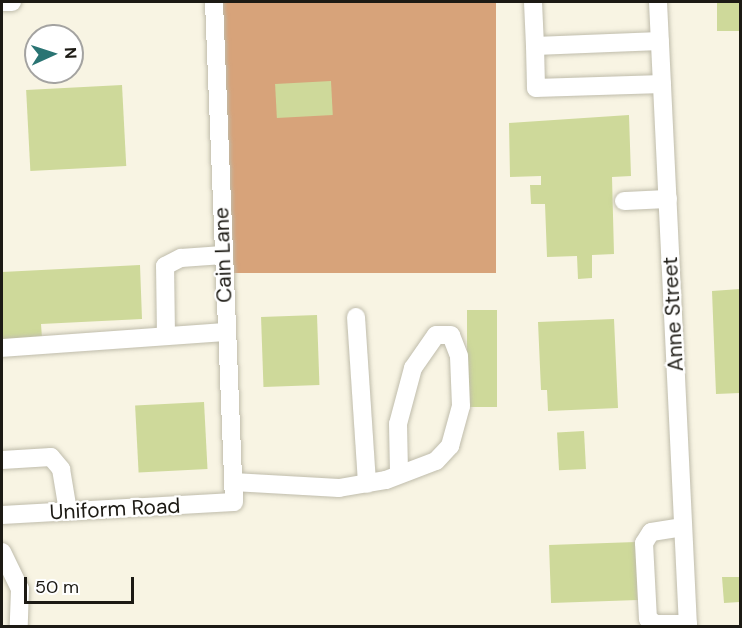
<!DOCTYPE html>
<style>
body{margin:0}
#map{position:relative;width:742px;height:628px;overflow:hidden;background:#f8f4e3;font-family:"DM Sans",sans-serif}
div>[style]{position:absolute}
[style*='--x']{left:calc(var(--x)*1px);top:calc(var(--y)*1px);width:calc(var(--w)*1px);rotate:calc(var(--a)*1deg)}
.forest>*{inset:0;background:#d7a37a;transform-origin:0 0}
.building>*{inset:0;background:#ced99a;transform-origin:0 0}
.roads{filter:drop-shadow(0 0 2px #bfbcab) drop-shadow(0 0 2px #bfbcab)}
.minor>*{height:18px;margin:-9px;padding:0 9px;transform-origin:9px;border-radius:9px;background:#fff}
span{translate:-50% -50%;white-space:nowrap;text-align:center;line-height:1.15;-webkit-text-stroke:4.5px #fff;paint-order:stroke}
.street-label{font-size:21px;color:#1c1a14}
.frame{position:absolute;inset:0;border:3px solid #1c1a14;pointer-events:none}
.north{position:absolute;left:24px;top:24px;width:60px;height:60px;box-sizing:border-box;background:#fff;border:2px solid #a4a3a1;border-radius:50%;rotate:87deg;font-size:16px;font-weight:700;line-height:24px;text-align:center;color:#1c1a14}
.north::after{content:'';display:block;margin:auto;width:21px;height:27px;background:#2a7473;clip-path:polygon(50% 0,100% 100%,50% 72%,0 100%)}
.scale{position:absolute;left:24px;top:577px;width:110px;height:27px;box-sizing:border-box;border:3px solid #1c1a14;border-top:0;padding-left:8px;font-size:18px;line-height:21px;white-space:nowrap;color:#1c1a14;-webkit-text-stroke:4px #fff;paint-order:stroke}
</style>
<div id="map">
<div class="forest">
<div style="left:217px;top:2px;width:279px;height:271px"></div>
</div>
<div class="building">
<div style="left:717px;top:2px;width:23px;height:29px"></div>
<div style="left:331px;top:81px;width:34px;height:56px;rotate:87deg"></div>
<div style="left:122px;top:85px;width:81px;height:96px;rotate:87deg"></div>
<div style="clip-path:polygon(629px 115px,631px 176px,612px 177px,614px 254px,592px 255px,592px 278px,578px 279px,577px 256px,547px 257px,545px 204px,531px 204px,530px 185px,541px 185px,541px 176px,510px 177px,509px 123px)"></div>
<div style="clip-path:polygon(140px 265px,142px 319px,41px 324px,42px 338px,2px 340px,2px 272px)"></div>
<div style="clip-path:polygon(740px 289px,740px 393px,716px 394px,712px 291px)"></div>
<div style="left:467px;top:310px;width:30px;height:97px"></div>
<div style="left:317px;top:315px;width:70px;height:56px;rotate:88deg"></div>
<div style="clip-path:polygon(614px 319px,618px 408px,548px 411px,547px 390px,541px 390px,538px 322px)"></div>
<div style="left:204px;top:402px;width:67px;height:69px;rotate:87deg"></div>
<div style="left:584px;top:431px;width:38px;height:27px;rotate:87deg"></div>
<div style="left:636px;top:542px;width:58px;height:87px;rotate:88deg"></div>
<div style="clip-path:polygon(722px 577px,740px 577px,740px 602px,724px 603px)"></div>
</div>
<div class="roads">
<div class="minor">
<div style="--x:2;--y:2;--w:10;--a:0"></div>
<div style="--x:533;--y:2;--w:44;--a:87.4"></div>
<div style="--x:535;--y:46;--w:125;--a:-2.3"></div>
<div style="--x:658;--y:2;--w:625;--a:87.25"></div>
<div style="--x:535;--y:46;--w:42;--a:88.6"></div>
<div style="--x:536;--y:88;--w:126;--a:-1.8"></div>
<div style="--x:624;--y:201;--w:44;--a:-2.6"></div>
<div style="--x:356;--y:317;--w:167;--a:86.2"></div>
<div style="--x:166;--y:335;--w:69;--a:-90.8"></div>
<div style="--x:165;--y:266;--w:18;--a:-27"></div>
<div style="--x:181;--y:258;--w:42;--a:-4.1"></div>
<div style="--x:2;--y:348;--w:225;--a:-4.1"></div>
<div style="--x:2;--y:460;--w:49;--a:-3.5"></div>
<div style="--x:51;--y:457;--w:16;--a:50"></div>
<div style="--x:61;--y:469;--w:43;--a:80.5"></div>
<div style="--x:233;--y:482;--w:106;--a:3.2"></div>
<div style="--x:339;--y:488;--w:48;--a:-9.7"></div>
<div style="--x:386;--y:480;--w:53;--a:-20.8"></div>
<div style="--x:436;--y:461;--w:21;--a:-47"></div>
<div style="--x:450;--y:446;--w:41;--a:-74.6"></div>
<div style="--x:461;--y:406;--w:50;--a:-92.3"></div>
<div style="--x:459;--y:356;--w:22;--a:-111"></div>
<div style="--x:451;--y:335;--w:15;--a:180"></div>
<div style="--x:436;--y:335;--w:40;--a:124.9"></div>
<div style="--x:413;--y:368;--w:58;--a:105"></div>
<div style="--x:398;--y:424;--w:49;--a:88.8"></div>
<div style="--x:2;--y:515;--w:232;--a:-3.2"></div>
<div style="--x:234;--y:502;--w:500;--a:-92.29"></div>
<div style="--x:683;--y:527;--w:32;--a:171"></div>
<div style="--x:651;--y:532;--w:13;--a:122"></div>
<div style="--x:644;--y:543;--w:76;--a:87"></div>
<div style="--x:648;--y:619;--w:9;--a:32"></div>
<div style="--x:656;--y:624;--w:32;--a:0"></div>
<div style="--x:2;--y:552;--w:41;--a:64.1"></div>
<div style="--x:20;--y:589;--w:37;--a:92"></div>
</div>
</div>
<div class="street-label">
<span style="left:223px;top:255px;rotate:-92deg">Cain Lane</span>
<span style="left:673px;top:314px;rotate:-93deg">Anne Street</span>
<span style="left:115px;top:509px;rotate:-3deg">Uniform Road</span>
</div>
<div class="frame"></div>
<div class="north">N</div>
<div class="scale">50 m</div>
</div>
